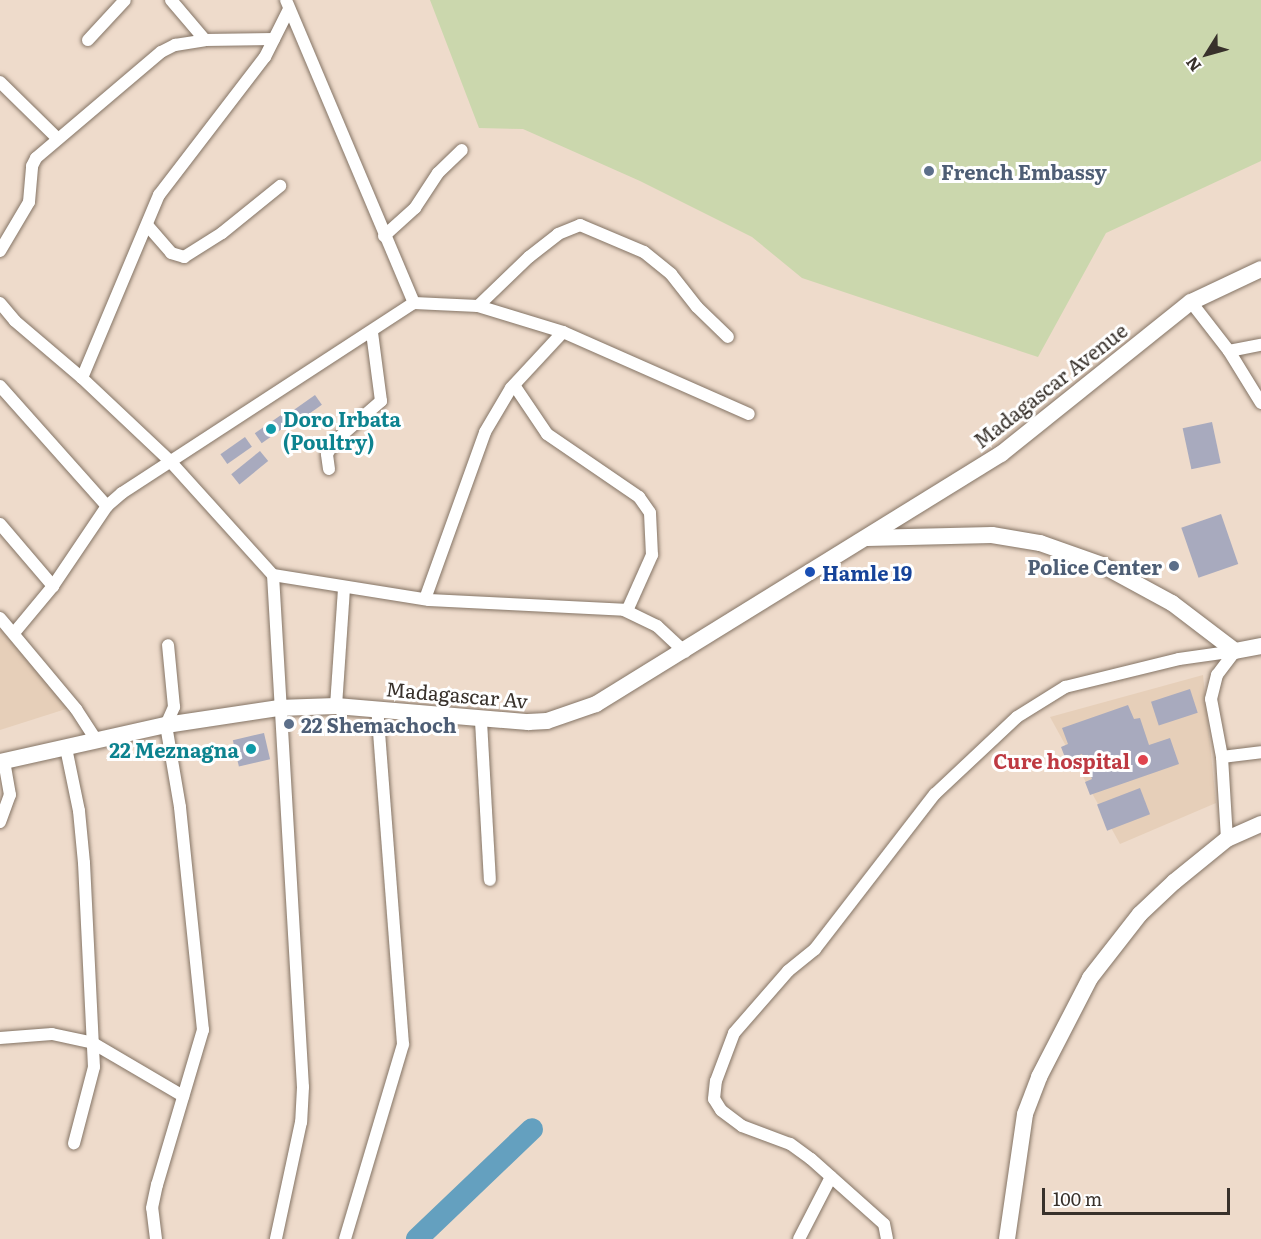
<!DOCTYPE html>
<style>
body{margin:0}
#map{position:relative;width:1261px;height:1239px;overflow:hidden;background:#eedbcb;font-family:Literata,serif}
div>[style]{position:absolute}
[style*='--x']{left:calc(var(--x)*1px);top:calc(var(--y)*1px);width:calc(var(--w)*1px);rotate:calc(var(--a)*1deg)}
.built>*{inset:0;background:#e6cfb9}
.green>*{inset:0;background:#cbd7ad}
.river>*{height:22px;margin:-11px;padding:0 11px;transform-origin:11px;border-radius:11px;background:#64a0bf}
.building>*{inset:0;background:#a8aabe;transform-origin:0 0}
.roads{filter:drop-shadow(0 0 2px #847465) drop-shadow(0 0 2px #847465)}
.street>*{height:12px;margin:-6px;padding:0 6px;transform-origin:6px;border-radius:6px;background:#fff}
.secondary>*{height:16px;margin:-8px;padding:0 8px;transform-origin:8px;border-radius:8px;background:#fff}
.dots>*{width:16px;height:16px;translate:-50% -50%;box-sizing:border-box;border:3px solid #fff;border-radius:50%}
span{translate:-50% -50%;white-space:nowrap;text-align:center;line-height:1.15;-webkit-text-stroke:6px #fff;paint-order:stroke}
.service-label{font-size:20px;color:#4e5e75;font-weight:700}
.left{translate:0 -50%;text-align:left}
.right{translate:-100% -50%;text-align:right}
.street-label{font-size:20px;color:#38312b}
.culture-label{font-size:20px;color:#0d838f;font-weight:700}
.transit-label{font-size:20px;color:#164399;font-weight:700}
.health-label{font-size:20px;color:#be3a42;font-weight:700}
.north{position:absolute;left:1177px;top:24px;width:60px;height:60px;-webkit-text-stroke:4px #fff;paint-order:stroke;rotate:233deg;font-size:16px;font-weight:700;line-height:24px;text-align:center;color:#38312b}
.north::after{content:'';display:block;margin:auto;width:21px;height:27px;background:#38312b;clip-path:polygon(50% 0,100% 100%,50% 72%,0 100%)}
.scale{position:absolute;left:1042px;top:1188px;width:188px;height:27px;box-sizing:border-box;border:3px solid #38312b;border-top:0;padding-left:8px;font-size:18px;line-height:21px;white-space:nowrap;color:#38312b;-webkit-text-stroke:4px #fff;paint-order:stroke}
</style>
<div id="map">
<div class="built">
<div style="clip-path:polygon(0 628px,69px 708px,0 730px)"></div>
<div style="clip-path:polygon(1203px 675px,1216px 803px,1120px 844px,1050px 717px)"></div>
</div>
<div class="green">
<div style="clip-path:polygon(430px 0,1261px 0,1261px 161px,1106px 233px,1038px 357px,802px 278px,752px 237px,640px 181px,523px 129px,479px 128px)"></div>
</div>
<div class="river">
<div style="--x:417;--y:1239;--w:159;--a:-43.7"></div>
</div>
<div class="building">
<div style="left:315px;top:395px;width:12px;height:29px;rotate:55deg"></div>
<div style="left:281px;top:415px;width:12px;height:32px;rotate:55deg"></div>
<div style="left:1212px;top:422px;width:42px;height:30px;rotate:78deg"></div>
<div style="left:245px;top:437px;width:12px;height:30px;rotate:55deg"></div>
<div style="left:260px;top:451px;width:13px;height:37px;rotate:51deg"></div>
<div style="left:1221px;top:514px;width:53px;height:42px;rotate:71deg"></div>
<div style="left:1190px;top:689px;width:25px;height:41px;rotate:72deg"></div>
<div style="clip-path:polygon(1128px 705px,1134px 719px,1140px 718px,1149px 745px,1170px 738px,1179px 764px,1090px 795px,1085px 782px,1092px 779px,1082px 754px,1066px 760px,1061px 747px,1068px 744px,1062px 728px)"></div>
<div style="left:264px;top:733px;width:27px;height:32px;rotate:77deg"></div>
<div style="left:1140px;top:788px;width:28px;height:46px;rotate:69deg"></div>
</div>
<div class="roads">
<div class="street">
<div style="--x:171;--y:0;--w:52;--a:49.6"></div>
<div style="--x:286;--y:0;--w:329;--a:67.1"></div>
<div style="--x:414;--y:303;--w:64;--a:2.7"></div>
<div style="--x:478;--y:306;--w:89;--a:17"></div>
<div style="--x:563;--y:332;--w:203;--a:23.8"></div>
<div style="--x:88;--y:40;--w:54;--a:-47.2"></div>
<div style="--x:0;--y:82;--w:80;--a:44.5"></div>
<div style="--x:147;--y:225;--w:37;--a:49"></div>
<div style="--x:171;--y:253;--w:14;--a:17"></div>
<div style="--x:184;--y:257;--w:45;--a:-32.3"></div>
<div style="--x:222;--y:233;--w:75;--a:-39"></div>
<div style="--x:384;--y:236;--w:42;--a:-42.1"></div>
<div style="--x:415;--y:208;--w:42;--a:-56.7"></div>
<div style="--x:438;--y:173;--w:33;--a:-44"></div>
<div style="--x:0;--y:251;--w:57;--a:-59.4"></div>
<div style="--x:29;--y:202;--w:36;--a:-85"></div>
<div style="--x:32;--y:166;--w:9;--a:-63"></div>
<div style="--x:36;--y:158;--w:164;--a:-40.3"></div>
<div style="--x:161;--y:52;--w:16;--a:-27"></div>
<div style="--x:175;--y:45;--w:30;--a:-9"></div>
<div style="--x:205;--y:40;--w:69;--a:-0.8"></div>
<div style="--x:1191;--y:302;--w:62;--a:52.2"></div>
<div style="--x:1229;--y:351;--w:61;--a:58.4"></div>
<div style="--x:0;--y:303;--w:23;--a:50"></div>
<div style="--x:15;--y:321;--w:88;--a:40.4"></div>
<div style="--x:82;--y:378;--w:120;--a:43.3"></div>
<div style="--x:169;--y:460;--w:155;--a:47.9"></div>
<div style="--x:273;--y:575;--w:513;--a:86.65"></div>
<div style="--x:303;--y:1087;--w:35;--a:93"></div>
<div style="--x:301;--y:1122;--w:120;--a:102.1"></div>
<div style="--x:478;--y:306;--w:71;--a:-43.9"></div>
<div style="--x:529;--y:257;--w:37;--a:-38"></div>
<div style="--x:558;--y:234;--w:24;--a:-22"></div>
<div style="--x:580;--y:225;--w:69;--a:22.9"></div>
<div style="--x:644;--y:252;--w:35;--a:39"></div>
<div style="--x:671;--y:274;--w:42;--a:51.8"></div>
<div style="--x:697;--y:307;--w:43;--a:44.1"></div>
<div style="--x:1229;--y:351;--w:33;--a:-11"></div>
<div style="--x:82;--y:378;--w:199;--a:-67.2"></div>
<div style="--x:159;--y:195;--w:174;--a:-52.5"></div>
<div style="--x:265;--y:57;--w:54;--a:-63.4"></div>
<div style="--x:514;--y:385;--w:59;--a:56"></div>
<div style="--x:547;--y:434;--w:112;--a:34.4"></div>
<div style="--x:639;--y:497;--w:19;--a:55"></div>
<div style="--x:650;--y:513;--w:42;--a:87.3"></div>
<div style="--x:652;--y:555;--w:61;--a:114.1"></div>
<div style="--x:0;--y:386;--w:161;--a:48.3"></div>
<div style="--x:329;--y:469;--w:15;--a:-98"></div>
<div style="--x:327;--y:454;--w:15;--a:-58"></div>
<div style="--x:335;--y:441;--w:61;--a:-41"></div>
<div style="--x:381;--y:401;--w:69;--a:-97.5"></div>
<div style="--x:0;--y:524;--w:82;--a:49.5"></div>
<div style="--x:273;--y:575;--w:158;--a:9.1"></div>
<div style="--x:429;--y:600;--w:195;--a:2.9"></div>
<div style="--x:624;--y:610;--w:37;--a:26"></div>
<div style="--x:657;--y:626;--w:38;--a:43"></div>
<div style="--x:425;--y:599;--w:177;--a:-70.2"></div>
<div style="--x:485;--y:432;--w:51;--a:-59.4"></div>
<div style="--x:511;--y:388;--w:76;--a:-47.1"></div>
<div style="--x:0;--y:618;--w:119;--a:50.1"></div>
<div style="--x:76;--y:709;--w:38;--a:57"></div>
<div style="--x:14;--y:633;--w:61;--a:-50.3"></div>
<div style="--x:53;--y:586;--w:97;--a:-56"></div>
<div style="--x:107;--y:506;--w:20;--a:-41"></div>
<div style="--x:122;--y:493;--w:348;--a:-33.1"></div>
<div style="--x:336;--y:706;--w:117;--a:-86.1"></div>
<div style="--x:481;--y:721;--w:159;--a:86.8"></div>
<div style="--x:66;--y:748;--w:64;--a:78.3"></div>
<div style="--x:79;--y:811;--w:52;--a:84.5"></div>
<div style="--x:84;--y:863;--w:204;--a:87.2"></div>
<div style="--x:94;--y:1067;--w:79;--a:104.7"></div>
<div style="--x:1222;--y:757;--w:39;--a:-7"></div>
<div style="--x:0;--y:822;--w:29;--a:-70"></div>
<div style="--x:10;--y:795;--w:35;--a:-100"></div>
<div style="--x:1227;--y:839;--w:82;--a:-93.5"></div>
<div style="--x:1222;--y:757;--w:59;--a:-100.7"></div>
<div style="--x:1211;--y:699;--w:25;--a:-76"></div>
<div style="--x:1217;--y:675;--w:30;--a:-53"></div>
<div style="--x:0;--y:1038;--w:52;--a:-4.4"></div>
<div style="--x:52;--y:1034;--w:40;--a:12"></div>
<div style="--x:91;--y:1042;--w:107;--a:30.4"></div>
<div style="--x:156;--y:1239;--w:31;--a:-97"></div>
<div style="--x:152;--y:1208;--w:24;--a:-78"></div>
<div style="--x:157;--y:1185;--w:162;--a:-73.5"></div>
<div style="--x:203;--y:1030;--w:224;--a:-95.9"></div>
<div style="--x:180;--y:807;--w:83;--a:-99.7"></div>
<div style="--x:166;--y:725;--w:20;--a:-66"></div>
<div style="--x:174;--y:707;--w:62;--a:-95.5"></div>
<div style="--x:345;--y:1239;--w:203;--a:-73.4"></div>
<div style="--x:403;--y:1044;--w:336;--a:-94.4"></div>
<div style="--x:799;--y:1239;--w:70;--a:-62.7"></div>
<div style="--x:887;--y:1239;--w:15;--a:-101"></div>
<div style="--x:884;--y:1224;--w:98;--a:-138.3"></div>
<div style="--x:811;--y:1159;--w:26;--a:-144"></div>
<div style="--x:790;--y:1144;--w:51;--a:-159.4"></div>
<div style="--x:742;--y:1126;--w:26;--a:-143"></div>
<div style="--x:721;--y:1110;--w:13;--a:-122"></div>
<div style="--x:714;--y:1099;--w:18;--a:-84"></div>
<div style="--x:716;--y:1081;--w:51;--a:-69.4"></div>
<div style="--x:734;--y:1033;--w:82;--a:-48.9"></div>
<div style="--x:788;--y:971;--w:35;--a:-39"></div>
<div style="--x:815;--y:949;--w:196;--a:-52.3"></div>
<div style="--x:935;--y:794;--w:112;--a:-43.2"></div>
<div style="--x:1017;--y:717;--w:57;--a:-32"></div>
<div style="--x:1065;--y:687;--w:117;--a:-13.8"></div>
<div style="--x:1179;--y:659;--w:57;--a:-8.1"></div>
</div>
<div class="secondary">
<div style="--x:867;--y:538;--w:125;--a:-1.4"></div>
<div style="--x:992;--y:535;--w:49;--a:9.5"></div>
<div style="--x:1040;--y:543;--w:66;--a:19.5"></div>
<div style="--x:1102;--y:565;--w:80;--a:28.5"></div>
<div style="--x:1172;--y:603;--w:79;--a:37.3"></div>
<div style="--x:1235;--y:651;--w:26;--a:-11"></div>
<div style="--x:0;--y:762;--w:170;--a:-12.6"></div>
<div style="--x:166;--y:725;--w:113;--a:-8.6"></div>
<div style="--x:278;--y:708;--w:58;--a:-2"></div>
<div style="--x:336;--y:706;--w:193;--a:4.8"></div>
<div style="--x:528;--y:722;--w:19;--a:-3"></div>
<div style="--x:547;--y:721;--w:52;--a:-19.1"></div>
<div style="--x:596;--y:704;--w:476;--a:-31.7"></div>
<div style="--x:1001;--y:454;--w:243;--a:-38.7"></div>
<div style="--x:1191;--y:302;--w:77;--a:-25.2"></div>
<div style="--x:1007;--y:1239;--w:126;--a:-81.8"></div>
<div style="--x:1025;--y:1114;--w:40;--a:-69"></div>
<div style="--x:1039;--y:1077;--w:111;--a:-62.7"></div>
<div style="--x:1090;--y:978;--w:81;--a:-52"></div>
<div style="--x:1140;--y:914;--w:47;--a:-43.3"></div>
<div style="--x:1174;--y:882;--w:68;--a:-39.1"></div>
<div style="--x:1227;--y:839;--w:37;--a:-24"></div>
</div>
</div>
<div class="dots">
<div style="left:929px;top:171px;background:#5c6f8a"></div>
<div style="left:271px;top:429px;background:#0f9aa8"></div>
<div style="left:1174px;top:566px;background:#5c6f8a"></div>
<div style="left:810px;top:572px;background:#1a4fb4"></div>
<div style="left:289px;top:724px;background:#5c6f8a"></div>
<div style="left:251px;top:749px;background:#0f9aa8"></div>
<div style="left:1143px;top:760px;background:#e0444e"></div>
</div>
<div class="service-label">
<span class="left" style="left:941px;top:171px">French Embassy</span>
<span class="right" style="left:1162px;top:566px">Police Center</span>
<span class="left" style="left:301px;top:724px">22 Shemachoch</span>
</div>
<div class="street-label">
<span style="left:1050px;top:385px;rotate:-38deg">Madagascar Avenue</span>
<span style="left:457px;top:694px;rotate:5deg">Madagascar Av</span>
</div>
<div class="culture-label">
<span class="left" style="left:283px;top:430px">Doro Irbata<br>(Poultry)</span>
<span class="right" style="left:239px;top:749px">22 Meznagna</span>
</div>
<div class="transit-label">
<span class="left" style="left:822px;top:572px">Hamle 19</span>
</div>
<div class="health-label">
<span class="right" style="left:1130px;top:760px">Cure hospital</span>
</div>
<div class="north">N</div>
<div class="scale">100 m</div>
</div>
